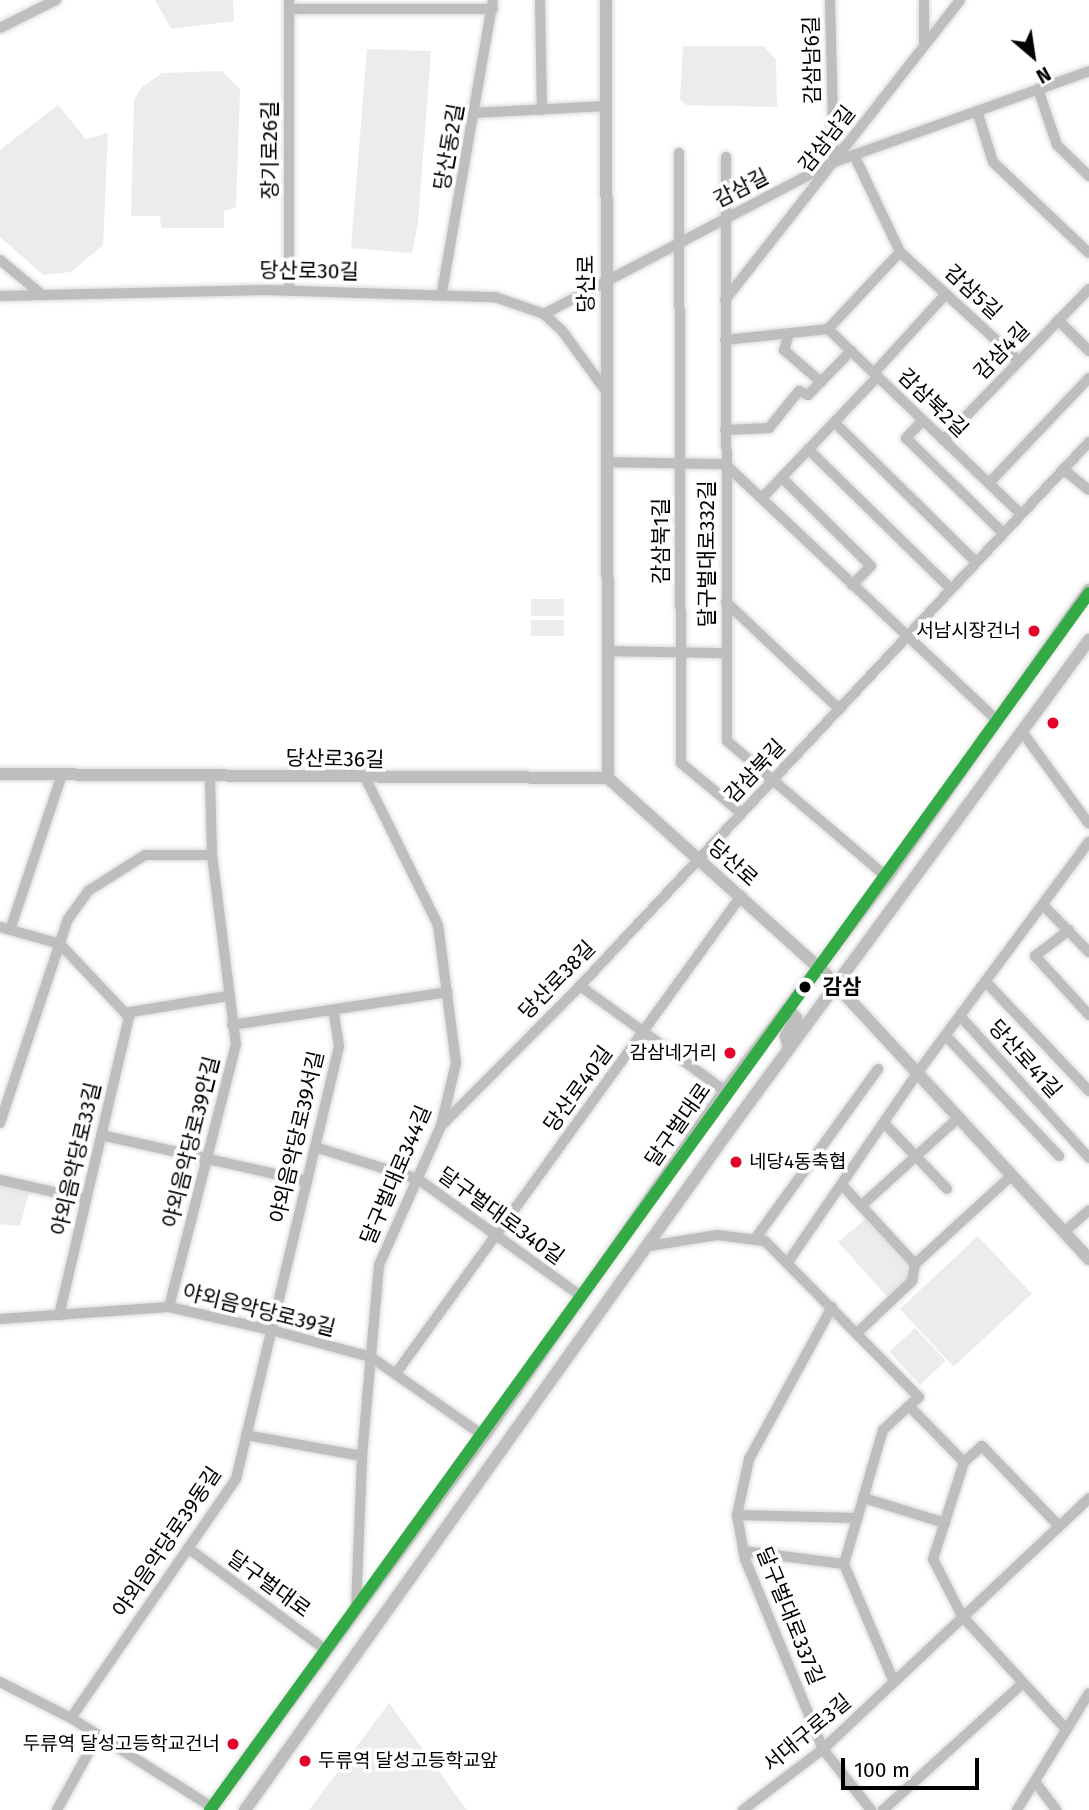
<!DOCTYPE html>
<meta charset="utf-8">
<style>
body{margin:0}
#map{position:relative;width:1089px;height:1810px;overflow:hidden;background:#fff;font-family:"Fira Sans","Noto Sans KR",sans-serif}
div>[style]{position:absolute}
[style*='--x']{left:calc(var(--x)*1px);top:calc(var(--y)*1px);width:calc(var(--w)*1px);rotate:calc(var(--a)*1deg)}
.green>*{inset:0;background:#ececec;transform-origin:0 0}
.roads{filter:drop-shadow(0 0 2px #dbdbdb) drop-shadow(0 0 2px #dbdbdb)}
.minor>*{height:10px;margin:-5px;padding:0 5px;transform-origin:5px;border-radius:5px;background:#bebebe}
.major>*{height:12px;margin:-6px;padding:0 6px;transform-origin:6px;border-radius:6px;background:#bebebe}
.metro-1>*{height:12px;margin:-6px;padding:0 6px;transform-origin:6px;border-radius:6px;background:#33aa46}
.dots>*{width:19px;height:19px;translate:-50% -50%;box-sizing:border-box;border:4px solid #fff;border-radius:50%}
span{translate:-50% -50%;white-space:nowrap;text-align:center;line-height:1.15;-webkit-text-stroke:7px #fff;paint-order:stroke}
.bus-label{font-size:19px;color:#000}
.right{translate:-100% -50%;text-align:right}
.left{translate:0 -50%;text-align:left}
.street-label{font-size:21px;color:#000}
.stop-label{font-size:21px;color:#000;font-weight:700}
.north{position:absolute;left:998px;top:21px;width:70px;height:70px;-webkit-text-stroke:5px #fff;paint-order:stroke;rotate:151deg;font-size:19px;font-weight:700;line-height:28px;text-align:center;color:#000}
.north::after{content:'';display:block;margin:auto;width:24px;height:32px;background:#000;clip-path:polygon(50% 0,100% 100%,50% 72%,0 100%)}
.scale{position:absolute;left:841px;top:1758px;width:138px;height:32px;box-sizing:border-box;border:4px solid #000;border-top:0;padding-left:9px;font-size:21px;line-height:24px;white-space:nowrap;color:#000;-webkit-text-stroke:5px #fff;paint-order:stroke}
</style>
<div id="map">
<div class="green">
<div style="clip-path:polygon(155px 0,233px 0,234px 21px,171px 29px)"></div>
<div style="clip-path:polygon(683px 46px,764px 46px,776px 60px,777px 107px,686px 105px,680px 99px)"></div>
<div style="clip-path:polygon(367px 49px,431px 51px,418px 223px,412px 253px,351px 248px)"></div>
<div style="clip-path:polygon(222px 71px,240px 89px,236px 207px,224px 211px,224px 228px,161px 228px,160px 216px,131px 216px,134px 100px,141px 88px,162px 73px)"></div>
<div style="clip-path:polygon(58px 105px,86px 139px,108px 133px,103px 245px,71px 272px,43px 275px,0 237px,0 150px)"></div>
<div style="left:564px;top:599px;width:17px;height:33px;rotate:90deg"></div>
<div style="left:564px;top:620px;width:16px;height:33px;rotate:90deg"></div>
<div style="clip-path:polygon(0 1185px,29px 1193px,20px 1226px,0 1224px)"></div>
<div style="clip-path:polygon(870px 1215px,915px 1264px,912px 1281px,891px 1301px,838px 1242px)"></div>
<div style="left:978px;top:1236px;width:79px;height:107px;rotate:47deg"></div>
<div style="left:915px;top:1328px;width:45px;height:35px;rotate:47deg"></div>
<div style="clip-path:polygon(389px 1703px,467px 1810px,309px 1810px,369px 1730px)"></div>
</div>
<div class="roads">
<div class="minor">
<div style="--x:289;--y:0;--w:290;--a:90"></div>
<div style="--x:540;--y:0;--w:110;--a:89"></div>
<div style="--x:830;--y:0;--w:161;--a:88.6"></div>
<div style="--x:924;--y:0;--w:45;--a:90"></div>
<div style="--x:289;--y:9;--w:204;--a:0"></div>
<div style="--x:0;--y:28;--w:63;--a:-26.6"></div>
<div style="--x:1038;--y:89;--w:59;--a:71.3"></div>
<div style="--x:1057;--y:145;--w:45;--a:44.1"></div>
<div style="--x:977;--y:111;--w:53;--a:72.6"></div>
<div style="--x:993;--y:162;--w:132;--a:43.5"></div>
<div style="--x:474;--y:113;--w:132;--a:-3"></div>
<div style="--x:679;--y:153;--w:610;--a:89.81"></div>
<div style="--x:681;--y:763;--w:78;--a:39.8"></div>
<div style="--x:854;--y:155;--w:107;--a:64.6"></div>
<div style="--x:900;--y:252;--w:161;--a:42.5"></div>
<div style="--x:726;--y:157;--w:584;--a:89.9"></div>
<div style="--x:727;--y:741;--w:210;--a:40.4"></div>
<div style="--x:0;--y:260;--w:52;--a:39.5"></div>
<div style="--x:442;--y:292;--w:296;--a:-80.1"></div>
<div style="--x:0;--y:296;--w:266;--a:-1.3"></div>
<div style="--x:266;--y:290;--w:229;--a:1.8"></div>
<div style="--x:495;--y:297;--w:52;--a:19.1"></div>
<div style="--x:544;--y:314;--w:26;--a:43"></div>
<div style="--x:563;--y:332;--w:73;--a:53.9"></div>
<div style="--x:725;--y:300;--w:381;--a:-51.9"></div>
<div style="--x:544;--y:314;--w:327;--a:-27.7"></div>
<div style="--x:834;--y:162;--w:271;--a:-19.6"></div>
<div style="--x:1058;--y:320;--w:44;--a:45"></div>
<div style="--x:828;--y:329;--w:105;--a:-46.9"></div>
<div style="--x:789;--y:333;--w:18;--a:106"></div>
<div style="--x:784;--y:350;--w:49;--a:40.9"></div>
<div style="--x:725;--y:340;--w:104;--a:-6.1"></div>
<div style="--x:828;--y:329;--w:267;--a:43.8"></div>
<div style="--x:874;--y:373;--w:107;--a:-47.7"></div>
<div style="--x:923;--y:420;--w:25;--a:133"></div>
<div style="--x:906;--y:438;--w:136;--a:44.4"></div>
<div style="--x:834;--y:422;--w:199;--a:44.6"></div>
<div style="--x:725;--y:430;--w:44;--a:-2.6"></div>
<div style="--x:769;--y:428;--w:48;--a:-51"></div>
<div style="--x:799;--y:391;--w:10;--a:24"></div>
<div style="--x:808;--y:395;--w:62;--a:-45.7"></div>
<div style="--x:943;--y:440;--w:210;--a:-46"></div>
<div style="--x:808;--y:449;--w:200;--a:44.4"></div>
<div style="--x:606;--y:462;--w:119;--a:1"></div>
<div style="--x:725;--y:464;--w:372;--a:43.3"></div>
<div style="--x:1063;--y:469;--w:33;--a:39"></div>
<div style="--x:782;--y:478;--w:125;--a:44.7"></div>
<div style="--x:871;--y:566;--w:27;--a:135"></div>
<div style="--x:989;--y:483;--w:145;--a:-46.4"></div>
<div style="--x:762;--y:498;--w:168;--a:-46.4"></div>
<div style="--x:726;--y:602;--w:156;--a:43.4"></div>
<div style="--x:607;--y:651;--w:120;--a:1"></div>
<div style="--x:1023;--y:733;--w:112;--a:54"></div>
<div style="--x:1043;--y:905;--w:66;--a:45.6"></div>
<div style="--x:0;--y:927;--w:62;--a:15.8"></div>
<div style="--x:60;--y:944;--w:100;--a:46.6"></div>
<div style="--x:129;--y:1017;--w:306;--a:103.2"></div>
<div style="--x:10;--y:930;--w:163;--a:-71.5"></div>
<div style="--x:1069;--y:930;--w:43;--a:142.6"></div>
<div style="--x:1035;--y:956;--w:80;--a:47.5"></div>
<div style="--x:986;--y:982;--w:150;--a:46.6"></div>
<div style="--x:580;--y:986;--w:179;--a:35.9"></div>
<div style="--x:125;--y:1013;--w:104;--a:-9.4"></div>
<div style="--x:960;--y:1016;--w:192;--a:47.7"></div>
<div style="--x:232;--y:1025;--w:218;--a:-8.7"></div>
<div style="--x:946;--y:1036;--w:165;--a:46.7"></div>
<div style="--x:0;--y:1123;--w:215;--a:-71.6"></div>
<div style="--x:68;--y:919;--w:34;--a:-54"></div>
<div style="--x:88;--y:891;--w:67;--a:-32.3"></div>
<div style="--x:145;--y:855;--w:67;--a:0"></div>
<div style="--x:884;--y:1123;--w:91;--a:46.3"></div>
<div style="--x:441;--y:1126;--w:197;--a:-45.2"></div>
<div style="--x:580;--y:986;--w:745;--a:-46.9"></div>
<div style="--x:101;--y:1135;--w:211;--a:12.6"></div>
<div style="--x:315;--y:1147;--w:108;--a:17.3"></div>
<div style="--x:418;--y:1179;--w:202;--a:35.7"></div>
<div style="--x:0;--y:1180;--w:88;--a:12.5"></div>
<div style="--x:842;--y:1185;--w:108;--a:47.3"></div>
<div style="--x:861;--y:1206;--w:132;--a:-42.2"></div>
<div style="--x:1064;--y:1232;--w:33;--a:-41"></div>
<div style="--x:755;--y:1239;--w:210;--a:-54.1"></div>
<div style="--x:649;--y:1246;--w:69;--a:-9.2"></div>
<div style="--x:717;--y:1235;--w:48;--a:7.1"></div>
<div style="--x:765;--y:1241;--w:219;--a:45.4"></div>
<div style="--x:919;--y:1397;--w:13;--a:138"></div>
<div style="--x:909;--y:1406;--w:78;--a:45.5"></div>
<div style="--x:788;--y:1262;--w:230;--a:-55.6"></div>
<div style="--x:918;--y:1072;--w:287;--a:-53.4"></div>
<div style="--x:169;--y:1307;--w:270;--a:-75.7"></div>
<div style="--x:236;--y:1045;--w:192;--a:-97.2"></div>
<div style="--x:212;--y:855;--w:78;--a:-91.5"></div>
<div style="--x:832;--y:1307;--w:173;--a:118.6"></div>
<div style="--x:749;--y:1459;--w:57;--a:102.1"></div>
<div style="--x:737;--y:1515;--w:45;--a:79.7"></div>
<div style="--x:745;--y:1559;--w:205;--a:67.7"></div>
<div style="--x:823;--y:1749;--w:78;--a:51.8"></div>
<div style="--x:0;--y:1319;--w:169;--a:-4.1"></div>
<div style="--x:169;--y:1307;--w:105;--a:12.7"></div>
<div style="--x:271;--y:1330;--w:104;--a:15.1"></div>
<div style="--x:371;--y:1357;--w:138;--a:35"></div>
<div style="--x:857;--y:1333;--w:76;--a:-43.4"></div>
<div style="--x:912;--y:1281;--w:17;--a:-80"></div>
<div style="--x:915;--y:1264;--w:132;--a:-42.5"></div>
<div style="--x:399;--y:1369;--w:584;--a:-54.13"></div>
<div style="--x:246;--y:1435;--w:118;--a:10.3"></div>
<div style="--x:964;--y:1462;--w:102;--a:107.7"></div>
<div style="--x:933;--y:1559;--w:64;--a:63"></div>
<div style="--x:962;--y:1616;--w:154;--a:47.4"></div>
<div style="--x:964;--y:1462;--w:24;--a:-42"></div>
<div style="--x:982;--y:1446;--w:111;--a:46.1"></div>
<div style="--x:864;--y:1498;--w:85;--a:17.2"></div>
<div style="--x:737;--y:1515;--w:121;--a:1.4"></div>
<div style="--x:188;--y:1548;--w:172;--a:36.5"></div>
<div style="--x:743;--y:1551;--w:102;--a:7.3"></div>
<div style="--x:356;--y:1608;--w:152;--a:-87.7"></div>
<div style="--x:362;--y:1456;--w:192;--a:-84.9"></div>
<div style="--x:379;--y:1265;--w:152;--a:-66"></div>
<div style="--x:441;--y:1126;--w:65;--a:-76.6"></div>
<div style="--x:456;--y:1063;--w:139;--a:-97.4"></div>
<div style="--x:438;--y:925;--w:163;--a:-116.3"></div>
<div style="--x:0;--y:1682;--w:80;--a:26.9"></div>
<div style="--x:71;--y:1718;--w:167;--a:32.3"></div>
<div style="--x:894;--y:1682;--w:128;--a:-113"></div>
<div style="--x:844;--y:1564;--w:140;--a:-73.8"></div>
<div style="--x:883;--y:1430;--w:35;--a:-43"></div>
<div style="--x:71;--y:1718;--w:290;--a:-55.4"></div>
<div style="--x:236;--y:1479;--w:445;--a:-76.6"></div>
<div style="--x:339;--y:1046;--w:36;--a:-99"></div>
<div style="--x:1036;--y:1783;--w:34;--a:53"></div>
<div style="--x:57;--y:1810;--w:85;--a:-61.3"></div>
<div style="--x:743;--y:1810;--w:101;--a:-37.3"></div>
<div style="--x:823;--y:1749;--w:366;--a:-43.3"></div>
<div style="--x:883;--y:1810;--w:188;--a:-42.2"></div>
<div style="--x:1017;--y:1810;--w:137;--a:-58.4"></div>
</div>
<div class="major">
<div style="--x:606;--y:0;--w:778;--a:89.85"></div>
<div style="--x:608;--y:778;--w:293;--a:42"></div>
<div style="--x:826;--y:974;--w:388;--a:47.3"></div>
<div style="--x:0;--y:774;--w:608;--a:0.38"></div>
<div style="--x:788;--y:1009;--w:12;--a:48"></div>
<div style="--x:796;--y:1018;--w:21;--a:119"></div>
<div style="--x:786;--y:1036;--w:12;--a:76"></div>
<div style="--x:210;--y:1810;--w:464;--a:-53.8"></div>
<div style="--x:484;--y:1436;--w:421;--a:-55.1"></div>
<div style="--x:725;--y:1091;--w:268;--a:-52.9"></div>
<div style="--x:887;--y:877;--w:351;--a:-54.9"></div>
<div style="--x:245;--y:1810;--w:836;--a:-54.54"></div>
<div style="--x:730;--y:1129;--w:607;--a:-53.72"></div>
</div>
</div>
<div class="metro-1">
<div style="--x:210;--y:1810;--w:1501;--a:-54.16"></div>
</div>
<div class="dots">
<div style="left:1034px;top:631px;background:#e4002b"></div>
<div style="left:1053px;top:723px;background:#e4002b"></div>
<div style="left:805px;top:987px;background:#000"></div>
<div style="left:730px;top:1053px;background:#e4002b"></div>
<div style="left:736px;top:1162px;background:#e4002b"></div>
<div style="left:233px;top:1744px;background:#e4002b"></div>
<div style="left:305px;top:1761px;background:#e4002b"></div>
</div>
<div class="bus-label">
<span class="right" style="left:1021px;top:631px">서남시장건너</span>
<span class="right" style="left:717px;top:1053px">감삼네거리</span>
<span class="left" style="left:749px;top:1162px">네당4동축협</span>
<span class="right" style="left:220px;top:1744px">두류역 달성고등학교건너</span>
<span class="left" style="left:318px;top:1761px">두류역 달성고등학교앞</span>
</div>
<div class="street-label">
<span style="left:812px;top:60px;rotate:-91deg">감삼남6길</span>
<span style="left:827px;top:139px;rotate:-52deg">감삼남길</span>
<span style="left:449px;top:147px;rotate:-80deg">당산동2길</span>
<span style="left:270px;top:150px;rotate:-90deg">장기로26길</span>
<span style="left:741px;top:188px;rotate:-27deg">감삼길</span>
<span style="left:309px;top:271px;rotate:1deg">당산로30길</span>
<span style="left:586px;top:284px;rotate:-90deg">당산로</span>
<span style="left:973px;top:292px;rotate:43deg">감삼5길</span>
<span style="left:1002px;top:351px;rotate:-46deg">감삼4길</span>
<span style="left:933px;top:403px;rotate:44deg">감삼북2길</span>
<span style="left:661px;top:541px;rotate:-90deg">감삼북1길</span>
<span style="left:707px;top:554px;rotate:-90deg">달구벌대로332길</span>
<span style="left:335px;top:759px;rotate:1deg">당산로36길</span>
<span style="left:755px;top:771px;rotate:-47deg">감삼북길</span>
<span style="left:733px;top:863px;rotate:42deg">당산로</span>
<span style="left:557px;top:980px;rotate:-46deg">당산로38길</span>
<span style="left:1025px;top:1059px;rotate:48deg">당산로41길</span>
<span style="left:578px;top:1089px;rotate:-54deg">당산로40길</span>
<span style="left:678px;top:1125px;rotate:-55deg">달구벌대로</span>
<span style="left:297px;top:1137px;rotate:-77deg">야외음악당로39서길</span>
<span style="left:191px;top:1142px;rotate:-76deg">야외음악당로39안길</span>
<span style="left:76px;top:1159px;rotate:-77deg">야외음악당로33길</span>
<span style="left:396px;top:1175px;rotate:-67deg">달구벌대로344길</span>
<span style="left:501px;top:1216px;rotate:36deg">달구벌대로340길</span>
<span style="left:259px;top:1310px;rotate:14deg">야외음악당로39길</span>
<span style="left:167px;top:1542px;rotate:-56deg">야외음악당로39동길</span>
<span style="left:269px;top:1584px;rotate:36deg">달구벌대로</span>
<span style="left:790px;top:1616px;rotate:68deg">달구벌대로337길</span>
<span style="left:807px;top:1733px;rotate:-40deg">서대구로3길</span>
</div>
<div class="stop-label">
<span class="left" style="left:823px;top:987px">감삼</span>
</div>
<div class="north">N</div>
<div class="scale">100 m</div>
</div>
